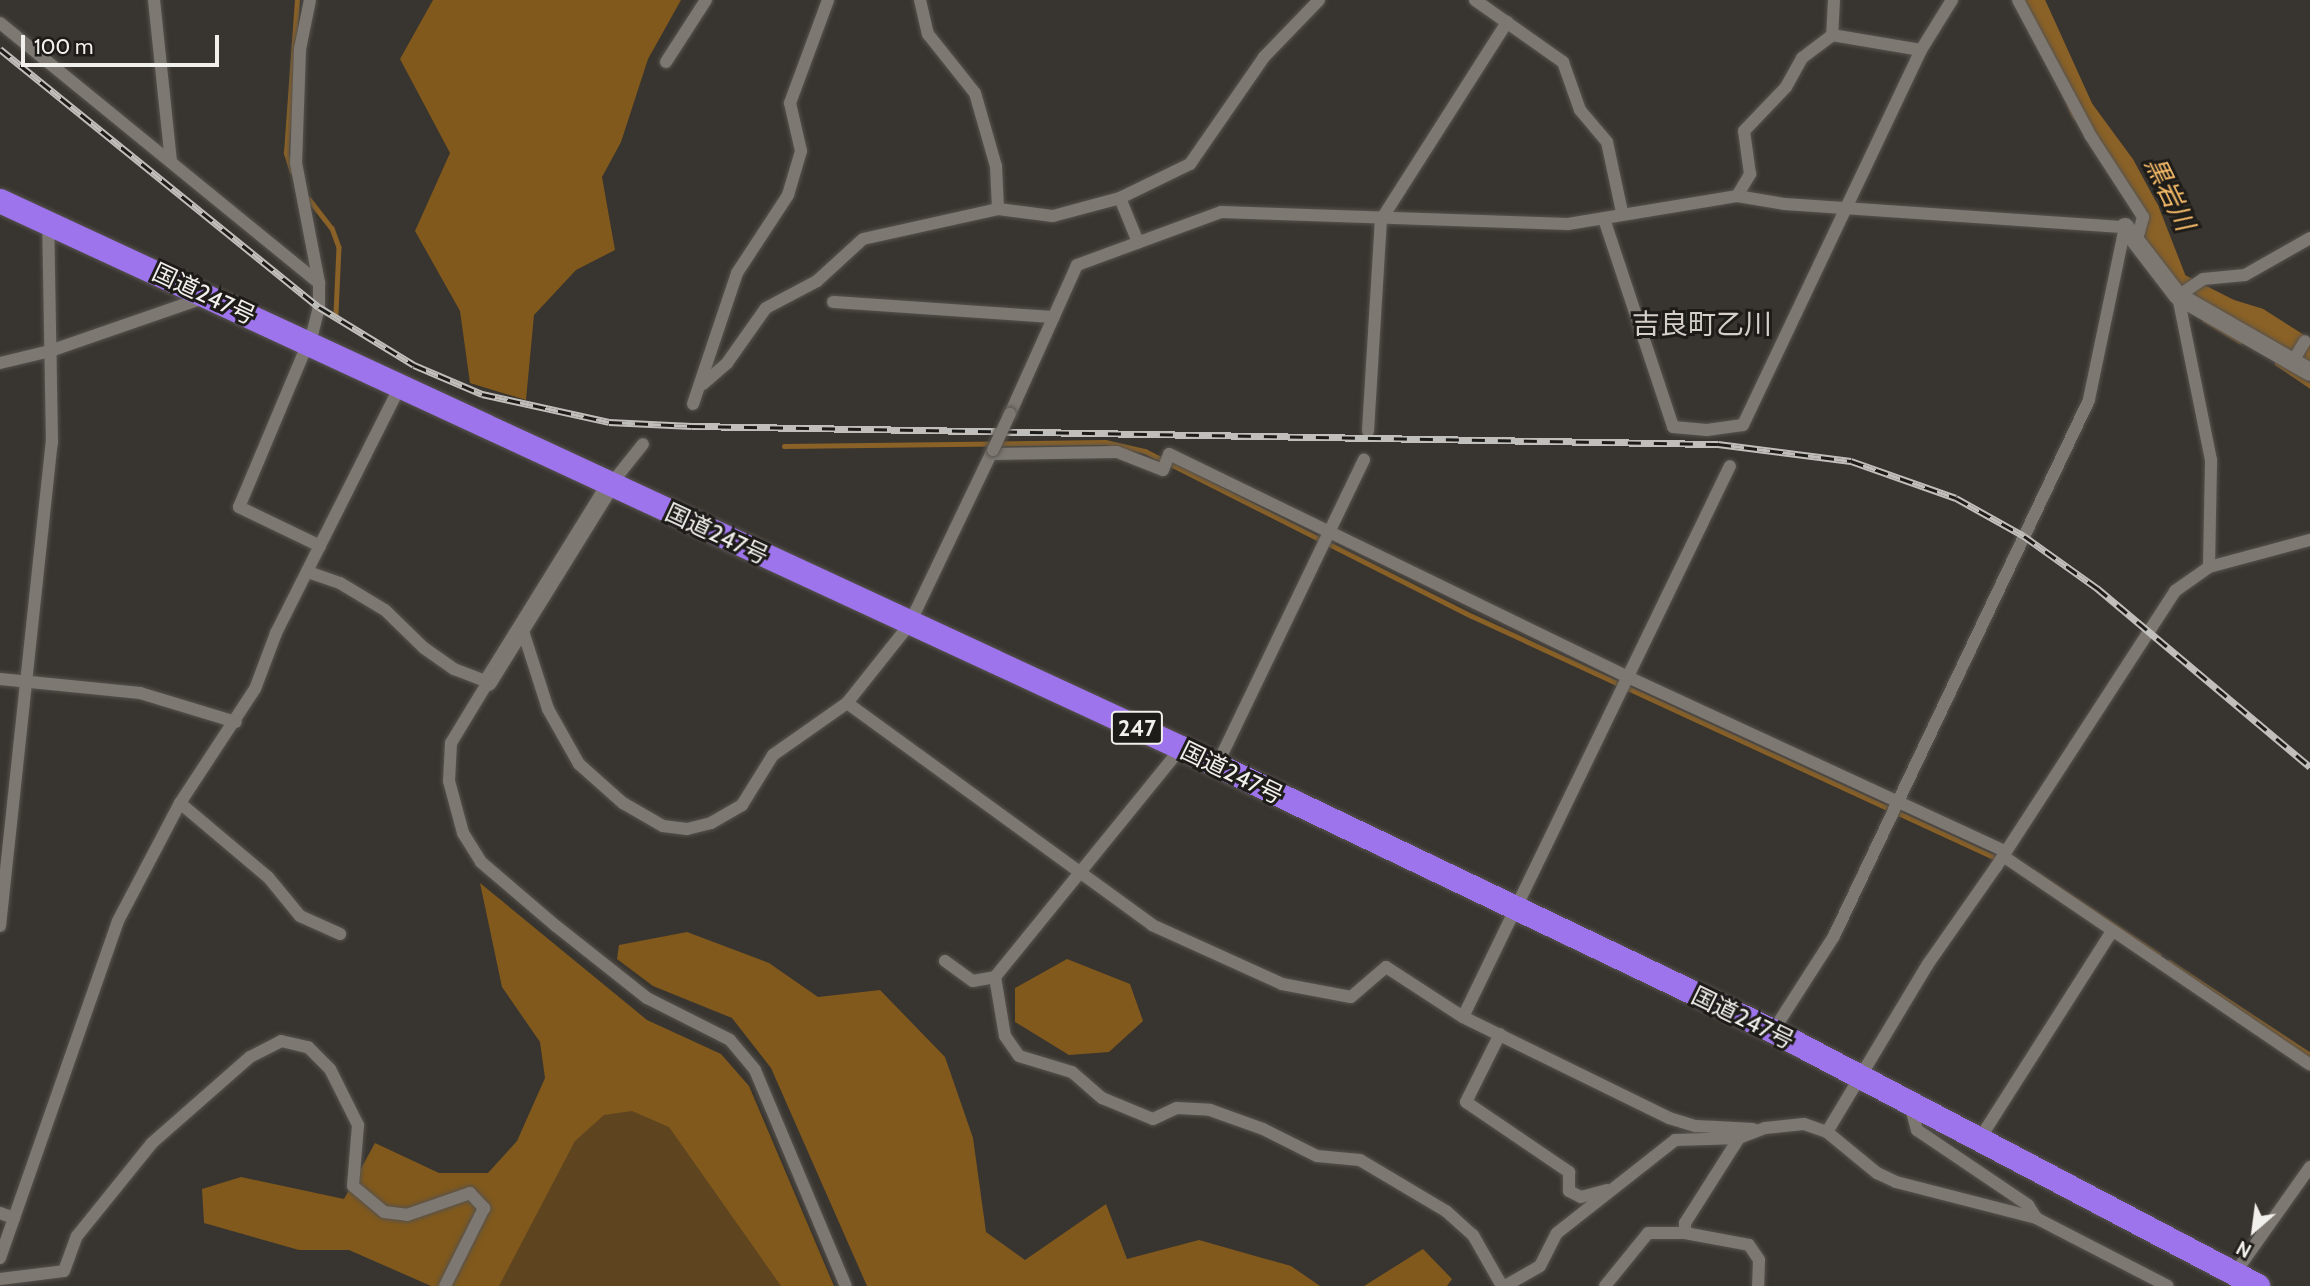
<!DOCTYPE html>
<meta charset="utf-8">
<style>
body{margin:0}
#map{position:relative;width:2310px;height:1286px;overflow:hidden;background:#38342f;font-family:Cabin,"Noto Sans JP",sans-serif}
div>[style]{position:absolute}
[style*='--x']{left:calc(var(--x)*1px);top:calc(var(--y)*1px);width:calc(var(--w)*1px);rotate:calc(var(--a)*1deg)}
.green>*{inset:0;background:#5e441f}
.forest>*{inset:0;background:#81591c}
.stream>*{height:4.5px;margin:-2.25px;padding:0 2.25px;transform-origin:2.25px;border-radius:2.25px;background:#8a6126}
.river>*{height:24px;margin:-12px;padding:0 12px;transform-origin:12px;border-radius:12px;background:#8a6126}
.roads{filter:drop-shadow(0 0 2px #56524e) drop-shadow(0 0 2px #56524e)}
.street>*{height:12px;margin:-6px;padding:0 6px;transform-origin:6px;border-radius:6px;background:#7d7872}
.secondary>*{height:18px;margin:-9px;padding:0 9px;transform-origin:9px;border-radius:9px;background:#7d7872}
.highway>*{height:24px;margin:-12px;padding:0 12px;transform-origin:12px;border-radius:12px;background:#9e74ed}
.rail>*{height:7px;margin-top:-3.5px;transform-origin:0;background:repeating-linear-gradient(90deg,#1e1c19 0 13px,#c1bfbb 0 26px);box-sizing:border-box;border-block:2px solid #c1bfbb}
.bridges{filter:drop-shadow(0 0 2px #56524e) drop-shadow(0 0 2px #56524e)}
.street-bridge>*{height:12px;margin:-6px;padding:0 6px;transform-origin:6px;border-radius:6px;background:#7d7872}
span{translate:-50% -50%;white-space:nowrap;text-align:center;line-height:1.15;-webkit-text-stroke:6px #1e1c19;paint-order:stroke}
.shield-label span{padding:2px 5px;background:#1e1c19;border:2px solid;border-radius:5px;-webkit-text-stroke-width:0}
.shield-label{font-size:23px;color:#f2f0ec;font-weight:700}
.street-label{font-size:24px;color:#f2f0ec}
.water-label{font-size:26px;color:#f8bc69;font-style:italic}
.quarter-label{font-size:28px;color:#d5cfc9}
.north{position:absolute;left:2219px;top:1195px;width:70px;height:70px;-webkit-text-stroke:5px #1e1c19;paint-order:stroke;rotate:208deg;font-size:19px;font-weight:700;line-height:28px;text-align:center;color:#f2f0ec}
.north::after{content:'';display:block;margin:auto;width:24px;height:32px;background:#f2f0ec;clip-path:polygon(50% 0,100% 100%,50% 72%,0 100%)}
.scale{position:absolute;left:21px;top:35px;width:198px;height:32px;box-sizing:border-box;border:4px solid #f2f0ec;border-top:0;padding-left:9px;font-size:21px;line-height:24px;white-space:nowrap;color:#f2f0ec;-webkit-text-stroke:5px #1e1c19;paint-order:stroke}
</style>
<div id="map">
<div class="green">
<div style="clip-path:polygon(600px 1102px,674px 1117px,801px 1286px,484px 1286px,518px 1217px)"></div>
</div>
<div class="forest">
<div style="clip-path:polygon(433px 0,681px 0,648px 59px,621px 142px,602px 177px,615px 250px,576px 270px,534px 315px,526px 400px,470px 383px,460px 311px,415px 231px,450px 153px,400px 59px)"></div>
<div style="clip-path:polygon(480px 883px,647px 1020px,721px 1054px,749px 1086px,834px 1286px,781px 1286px,669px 1127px,632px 1111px,604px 1115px,575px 1141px,499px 1286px,431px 1286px,349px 1250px,299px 1250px,204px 1223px,202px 1189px,241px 1177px,344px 1199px,375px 1143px,439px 1173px,488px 1173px,517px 1141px,545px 1078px,540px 1042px,502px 987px)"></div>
<div style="clip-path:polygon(687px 932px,769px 963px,818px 997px,880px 990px,945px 1057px,973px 1138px,986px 1232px,1025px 1260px,1106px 1204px,1127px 1259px,1199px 1240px,1291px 1266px,1320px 1286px,867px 1286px,771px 1068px,732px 1018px,653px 986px,617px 959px,619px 945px)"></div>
<div style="clip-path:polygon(1067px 959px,1130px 984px,1143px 1021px,1109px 1052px,1069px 1055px,1015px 1022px,1015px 988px)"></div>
<div style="clip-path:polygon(1423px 1249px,1452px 1279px,1447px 1286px,1364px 1286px)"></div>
</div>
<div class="stream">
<div style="--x:292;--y:172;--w:20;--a:-108"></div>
<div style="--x:286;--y:153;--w:153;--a:-85.9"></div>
<div style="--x:309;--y:199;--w:37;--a:52"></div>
<div style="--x:332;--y:228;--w:20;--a:70"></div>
<div style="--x:339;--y:247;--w:67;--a:92.6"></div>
<div style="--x:2205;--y:320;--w:41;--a:31"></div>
<div style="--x:2277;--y:363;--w:40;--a:34"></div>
<div style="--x:784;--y:446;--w:321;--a:-0.7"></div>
<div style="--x:1105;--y:442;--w:41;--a:12.7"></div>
<div style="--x:1145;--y:451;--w:366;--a:26.8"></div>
<div style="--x:1472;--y:616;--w:579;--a:24.8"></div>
<div style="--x:2033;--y:871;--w:151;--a:33.7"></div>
<div style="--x:2169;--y:962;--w:169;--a:33.4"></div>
</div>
<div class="river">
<div style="--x:2032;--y:0;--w:121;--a:65.6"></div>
<div style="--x:2082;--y:110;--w:69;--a:53.8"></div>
<div style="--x:2123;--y:166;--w:50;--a:61.4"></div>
<div style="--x:2147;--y:210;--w:79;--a:68.6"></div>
<div style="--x:2176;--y:284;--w:59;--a:27"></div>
<div style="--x:2229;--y:311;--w:30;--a:17"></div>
<div style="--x:2258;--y:320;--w:62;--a:32.4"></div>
</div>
<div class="roads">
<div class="street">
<div style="--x:154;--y:0;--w:162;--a:84"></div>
<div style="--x:310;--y:0;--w:50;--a:101.5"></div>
<div style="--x:300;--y:49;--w:114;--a:92"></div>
<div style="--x:296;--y:163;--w:122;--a:79.1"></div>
<div style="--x:319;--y:283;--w:24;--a:90"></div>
<div style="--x:319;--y:307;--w:25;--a:104"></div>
<div style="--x:313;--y:331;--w:191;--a:112.8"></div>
<div style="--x:239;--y:507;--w:90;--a:25.7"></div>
<div style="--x:920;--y:0;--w:35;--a:77"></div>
<div style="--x:928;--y:34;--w:75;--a:51.5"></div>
<div style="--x:975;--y:93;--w:76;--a:74"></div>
<div style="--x:996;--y:166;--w:43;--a:87.3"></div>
<div style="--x:1475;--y:0;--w:108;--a:35.2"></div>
<div style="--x:1563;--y:62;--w:51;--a:70.5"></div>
<div style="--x:1580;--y:110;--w:42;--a:49.8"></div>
<div style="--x:1607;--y:142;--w:72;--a:77.9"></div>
<div style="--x:1834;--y:0;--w:35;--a:93"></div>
<div style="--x:1832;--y:35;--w:90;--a:9.6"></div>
<div style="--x:2018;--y:0;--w:153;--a:61.9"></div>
<div style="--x:2090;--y:135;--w:98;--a:57.1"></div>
<div style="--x:2143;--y:217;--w:24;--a:105"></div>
<div style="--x:0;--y:23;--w:412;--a:39.2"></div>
<div style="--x:666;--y:62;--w:74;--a:-57.2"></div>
<div style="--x:1737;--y:196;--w:26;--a:-59"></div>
<div style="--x:1750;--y:174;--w:43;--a:-97.9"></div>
<div style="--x:1744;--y:131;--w:61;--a:-46.3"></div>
<div style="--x:1786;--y:87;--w:33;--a:-61"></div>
<div style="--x:1802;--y:58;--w:38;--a:-37"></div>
<div style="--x:1120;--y:198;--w:48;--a:67.8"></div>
<div style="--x:1604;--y:219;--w:219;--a:71.6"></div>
<div style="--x:1673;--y:427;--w:34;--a:5"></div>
<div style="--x:1707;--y:430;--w:36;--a:-8"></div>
<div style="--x:1743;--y:425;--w:415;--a:-64.6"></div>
<div style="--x:1921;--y:50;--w:59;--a:-58.2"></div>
<div style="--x:833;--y:302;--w:221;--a:3.9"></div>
<div style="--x:2293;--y:361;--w:23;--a:-59"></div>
<div style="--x:0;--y:363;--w:51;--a:-13.5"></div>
<div style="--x:50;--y:351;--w:162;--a:-19.1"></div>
<div style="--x:703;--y:384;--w:32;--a:-41"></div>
<div style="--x:727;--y:363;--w:67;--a:-54.7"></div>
<div style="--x:766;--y:308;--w:58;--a:-27.9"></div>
<div style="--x:817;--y:281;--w:62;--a:-42.4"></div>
<div style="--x:863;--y:239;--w:138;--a:-12.5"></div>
<div style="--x:998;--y:209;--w:55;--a:7.3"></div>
<div style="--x:1053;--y:216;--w:69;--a:-15"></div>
<div style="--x:1120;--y:198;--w:78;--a:-25.9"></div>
<div style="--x:1190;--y:164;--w:130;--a:-55.3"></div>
<div style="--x:1264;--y:57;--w:79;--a:-46"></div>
<div style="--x:693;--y:404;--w:138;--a:-71.4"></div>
<div style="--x:737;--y:273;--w:93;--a:-56.8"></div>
<div style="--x:788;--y:195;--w:46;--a:-73.5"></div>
<div style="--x:801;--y:151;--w:49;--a:-102.9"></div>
<div style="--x:790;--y:103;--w:110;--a:-69.7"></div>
<div style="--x:1010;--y:414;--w:163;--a:-65.8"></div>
<div style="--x:1077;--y:265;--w:153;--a:-20.2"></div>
<div style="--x:1221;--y:212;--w:347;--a:2"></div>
<div style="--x:1568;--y:224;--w:171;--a:-9.4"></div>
<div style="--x:1737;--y:196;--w:49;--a:9.5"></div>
<div style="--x:1785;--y:204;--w:341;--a:3.9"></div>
<div style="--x:2125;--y:227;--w:177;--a:101.8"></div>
<div style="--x:2089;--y:400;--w:594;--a:115.44"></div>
<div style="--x:1834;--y:936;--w:113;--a:122.7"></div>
<div style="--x:1368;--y:431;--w:211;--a:-86.5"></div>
<div style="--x:1381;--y:220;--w:235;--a:-57.5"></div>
<div style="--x:992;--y:454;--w:125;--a:-0.9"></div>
<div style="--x:1117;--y:452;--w:49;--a:21.4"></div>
<div style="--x:1163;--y:470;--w:17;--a:-69"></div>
<div style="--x:1169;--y:454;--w:513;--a:25.92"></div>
<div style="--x:1630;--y:678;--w:414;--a:24.8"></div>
<div style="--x:611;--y:484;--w:51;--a:-51.3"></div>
<div style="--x:2209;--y:567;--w:107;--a:-88.9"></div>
<div style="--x:2211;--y:460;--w:167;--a:-101.4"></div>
<div style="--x:2178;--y:296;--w:30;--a:-34"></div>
<div style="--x:2203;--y:279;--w:42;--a:-5.4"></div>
<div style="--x:2245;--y:275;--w:75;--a:-29.6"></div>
<div style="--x:308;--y:572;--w:34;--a:19"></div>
<div style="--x:340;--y:583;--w:52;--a:31"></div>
<div style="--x:385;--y:610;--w:54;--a:44.3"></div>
<div style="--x:424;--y:648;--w:37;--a:35"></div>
<div style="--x:454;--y:669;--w:36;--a:21"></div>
<div style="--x:488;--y:682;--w:71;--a:121.2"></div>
<div style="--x:451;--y:743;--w:38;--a:93"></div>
<div style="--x:449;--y:781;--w:54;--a:74.9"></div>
<div style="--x:463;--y:833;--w:34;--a:58"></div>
<div style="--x:481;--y:862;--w:99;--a:40.5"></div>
<div style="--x:556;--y:926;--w:116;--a:38.4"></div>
<div style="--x:647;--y:998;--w:93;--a:26.8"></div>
<div style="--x:730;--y:1040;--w:39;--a:50"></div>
<div style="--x:755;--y:1070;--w:234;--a:67.2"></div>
<div style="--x:522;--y:628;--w:85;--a:72.2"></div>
<div style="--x:548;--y:709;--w:63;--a:60.6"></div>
<div style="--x:579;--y:764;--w:59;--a:41.6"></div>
<div style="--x:623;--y:803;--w:46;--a:29.9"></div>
<div style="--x:663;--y:826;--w:24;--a:7"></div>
<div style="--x:687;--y:829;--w:25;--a:-14"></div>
<div style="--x:711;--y:823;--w:36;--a:-30"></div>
<div style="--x:742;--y:805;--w:59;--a:-58.2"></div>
<div style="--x:773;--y:755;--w:90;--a:-35.1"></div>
<div style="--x:847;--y:703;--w:100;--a:-51.5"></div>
<div style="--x:909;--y:625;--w:194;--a:-64.4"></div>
<div style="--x:0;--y:679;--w:141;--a:5.7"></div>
<div style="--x:140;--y:693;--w:100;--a:16.8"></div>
<div style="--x:847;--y:703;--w:377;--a:36"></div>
<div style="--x:1152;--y:925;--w:143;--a:24.4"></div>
<div style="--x:1282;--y:984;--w:70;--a:10.7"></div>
<div style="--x:1351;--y:997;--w:46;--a:-40.6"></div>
<div style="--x:1386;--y:967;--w:92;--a:33"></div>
<div style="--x:1463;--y:1017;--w:229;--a:26.1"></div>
<div style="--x:1669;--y:1118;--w:28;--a:17"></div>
<div style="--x:1696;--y:1126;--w:57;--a:3"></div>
<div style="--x:1217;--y:765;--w:339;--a:-64.3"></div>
<div style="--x:180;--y:803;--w:115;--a:40.1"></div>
<div style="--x:268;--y:877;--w:50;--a:50.6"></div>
<div style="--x:300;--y:916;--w:44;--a:24.2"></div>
<div style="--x:2003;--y:856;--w:371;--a:34.2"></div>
<div style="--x:0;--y:926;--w:486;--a:-83.9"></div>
<div style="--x:52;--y:443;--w:220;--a:-91"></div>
<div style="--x:945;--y:961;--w:34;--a:36"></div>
<div style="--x:973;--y:981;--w:22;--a:-10"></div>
<div style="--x:995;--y:977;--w:295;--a:-50.9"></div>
<div style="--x:995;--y:977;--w:60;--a:80.4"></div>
<div style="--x:1005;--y:1036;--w:24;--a:55"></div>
<div style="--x:1019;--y:1056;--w:55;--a:16.8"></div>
<div style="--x:1072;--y:1072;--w:40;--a:41"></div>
<div style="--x:1102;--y:1098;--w:55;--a:22.4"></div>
<div style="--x:1153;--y:1119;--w:26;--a:-25"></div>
<div style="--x:1177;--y:1108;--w:33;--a:3"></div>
<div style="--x:1210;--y:1110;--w:56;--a:19.7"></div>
<div style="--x:1263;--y:1129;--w:60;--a:26.6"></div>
<div style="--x:1317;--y:1156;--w:43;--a:5.3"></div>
<div style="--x:1360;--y:1160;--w:100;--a:30.7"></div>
<div style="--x:1446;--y:1211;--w:36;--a:42"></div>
<div style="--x:1473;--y:1235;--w:59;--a:60.4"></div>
<div style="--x:1463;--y:1017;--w:612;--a:-64.15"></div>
<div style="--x:1500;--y:1034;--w:76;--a:116.6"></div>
<div style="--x:1466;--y:1102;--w:125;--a:34.2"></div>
<div style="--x:1569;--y:1172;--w:19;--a:90"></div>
<div style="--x:1569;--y:1191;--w:13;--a:27"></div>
<div style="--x:1581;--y:1197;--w:27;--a:-15"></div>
<div style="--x:1910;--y:1104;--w:27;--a:75"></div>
<div style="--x:1917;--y:1130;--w:134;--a:34"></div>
<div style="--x:2028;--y:1205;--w:15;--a:58"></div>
<div style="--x:2036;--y:1218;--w:148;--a:27.3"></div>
<div style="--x:1827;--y:1132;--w:65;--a:39.4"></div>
<div style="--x:1877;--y:1173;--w:21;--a:25"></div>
<div style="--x:1896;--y:1182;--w:145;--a:14.4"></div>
<div style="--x:1739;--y:1138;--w:101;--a:122.4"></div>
<div style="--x:1685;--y:1223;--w:10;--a:90"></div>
<div style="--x:1685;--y:1233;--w:65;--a:10.6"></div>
<div style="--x:1749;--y:1245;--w:18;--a:56"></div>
<div style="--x:1759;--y:1260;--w:26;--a:92"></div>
<div style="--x:1979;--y:1140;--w:248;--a:-57.5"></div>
<div style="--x:0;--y:1213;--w:15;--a:20"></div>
<div style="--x:0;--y:1258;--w:357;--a:-70.7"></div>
<div style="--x:118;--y:921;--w:133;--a:-62.3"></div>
<div style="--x:180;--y:803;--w:136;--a:-56.7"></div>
<div style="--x:255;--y:689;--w:60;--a:-69.4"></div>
<div style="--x:276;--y:633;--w:278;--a:-63.3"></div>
<div style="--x:2235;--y:1273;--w:130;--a:-54.7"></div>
<div style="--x:0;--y:1279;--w:64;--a:-7.1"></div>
<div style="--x:64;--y:1271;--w:37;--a:-70"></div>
<div style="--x:77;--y:1236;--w:119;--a:-51.1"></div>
<div style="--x:152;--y:1143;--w:130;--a:-41.3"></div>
<div style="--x:250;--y:1057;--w:35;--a:-27"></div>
<div style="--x:281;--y:1041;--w:28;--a:13"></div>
<div style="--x:308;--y:1047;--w:31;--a:45"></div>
<div style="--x:330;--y:1069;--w:63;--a:63.4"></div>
<div style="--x:358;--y:1125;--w:61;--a:94.7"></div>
<div style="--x:353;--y:1186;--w:40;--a:40"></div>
<div style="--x:384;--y:1212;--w:23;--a:7"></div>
<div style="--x:407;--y:1215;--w:67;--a:-19.2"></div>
<div style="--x:470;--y:1193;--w:21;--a:47"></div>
<div style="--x:484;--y:1208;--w:87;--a:116.6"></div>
<div style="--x:1505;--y:1286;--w:40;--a:-29.7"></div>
<div style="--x:1540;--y:1266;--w:37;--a:-63"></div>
<div style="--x:1557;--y:1233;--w:150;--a:-38.2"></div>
<div style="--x:1675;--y:1140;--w:64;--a:-1.8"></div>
<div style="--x:1739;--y:1138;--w:28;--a:-21"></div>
<div style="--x:1765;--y:1128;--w:39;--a:-6"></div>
<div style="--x:1804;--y:1124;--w:24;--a:19"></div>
<div style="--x:1827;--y:1132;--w:196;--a:-59"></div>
<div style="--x:1928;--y:964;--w:118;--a:-55"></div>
<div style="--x:1996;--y:867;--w:329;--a:-57"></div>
<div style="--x:2175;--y:591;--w:42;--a:-35.2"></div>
<div style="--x:2209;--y:567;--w:105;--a:-15"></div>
<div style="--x:1605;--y:1286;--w:68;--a:-50.9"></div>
<div style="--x:1648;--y:1233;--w:37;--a:0"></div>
</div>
<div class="secondary">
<div style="--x:2125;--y:227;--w:87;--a:52.5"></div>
<div style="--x:2178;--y:296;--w:152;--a:29.9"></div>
<div style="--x:488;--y:682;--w:233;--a:-58.2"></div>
</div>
<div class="highway">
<div style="--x:0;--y:201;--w:1302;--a:24.85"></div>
<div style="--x:1181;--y:748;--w:656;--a:25.55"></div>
<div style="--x:1773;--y:1031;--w:548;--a:27.73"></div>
</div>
</div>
<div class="rail">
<div style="--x:0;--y:49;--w:410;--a:39"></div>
<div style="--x:319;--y:307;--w:111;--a:31.4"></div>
<div style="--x:414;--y:365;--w:74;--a:23.1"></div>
<div style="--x:482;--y:394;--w:130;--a:12.4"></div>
<div style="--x:609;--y:422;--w:83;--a:2.8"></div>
<div style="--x:692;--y:426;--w:1026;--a:1.01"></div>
<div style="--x:1718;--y:444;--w:134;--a:7.3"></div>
<div style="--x:1851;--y:461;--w:111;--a:19.4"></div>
<div style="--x:1956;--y:498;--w:78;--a:29.2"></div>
<div style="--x:2024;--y:536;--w:90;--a:35.5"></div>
<div style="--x:2097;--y:588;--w:278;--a:40"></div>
</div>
<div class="bridges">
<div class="street-bridge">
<div style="--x:993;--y:450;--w:40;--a:-65"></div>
</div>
</div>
<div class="shield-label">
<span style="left:1137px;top:728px">247</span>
</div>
<div class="street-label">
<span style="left:204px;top:294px;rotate:25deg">国道247号</span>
<span style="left:717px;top:534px;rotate:25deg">国道247号</span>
<span style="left:1232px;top:773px;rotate:26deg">国道247号</span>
<span style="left:1743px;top:1018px;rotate:26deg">国道247号</span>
</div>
<div class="water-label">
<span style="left:2169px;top:194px;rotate:64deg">黒岩川</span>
</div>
<div class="quarter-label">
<span style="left:1702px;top:324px">吉良町乙川</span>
</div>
<div class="north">N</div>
<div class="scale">100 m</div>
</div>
